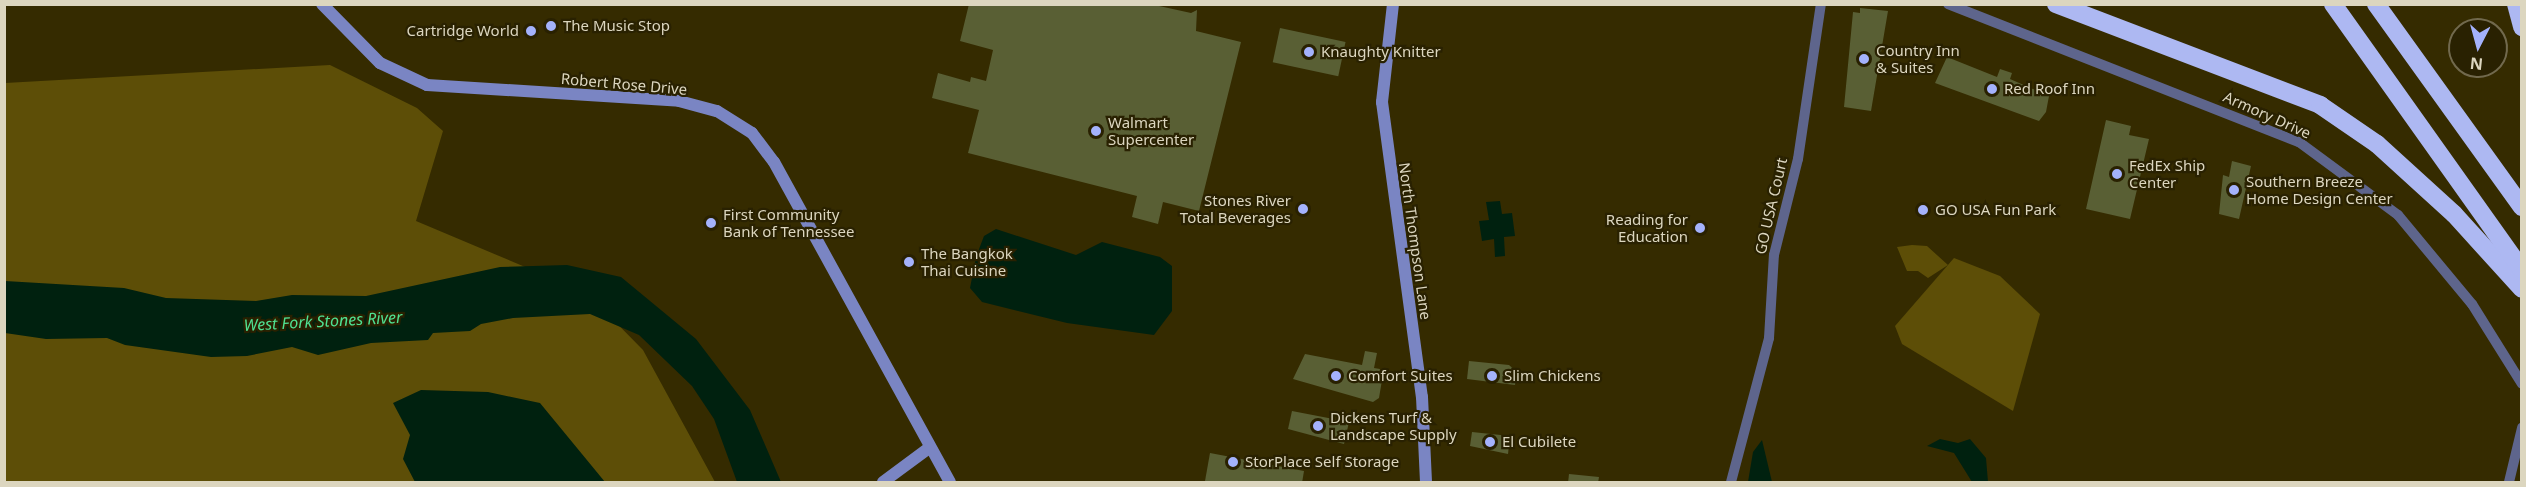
<!DOCTYPE html>
<style>
body{margin:0}
#map{position:relative;width:2526px;height:487px;overflow:hidden;background:#352b00;font-family:"Noto Sans",sans-serif}
div>[style]{position:absolute}
[style*='--x']{left:calc(var(--x)*1px);top:calc(var(--y)*1px);width:calc(var(--w)*1px);rotate:calc(var(--a)*1deg)}
.green>*{inset:0;background:#5d4e07}
.water>*{inset:0;background:#00210f}
.building>*{inset:0;background:#595f34;transform-origin:0 0}
.street>*{height:10px;margin:-5px;padding:0 5px;transform-origin:5px;border-radius:5px;background:#5e658c}
.secondary>*{height:12px;margin:-6px;padding:0 6px;transform-origin:6px;border-radius:6px;background:#7a85c3}
.highway>*{height:18px;margin:-9px;padding:0 9px;transform-origin:9px;border-radius:9px;background:#adb8f2}
.dots>*{width:16px;height:16px;translate:-50% -50%;box-sizing:border-box;border:3px solid #292101;border-radius:50%}
span{translate:-50% -50%;white-space:nowrap;text-align:center;line-height:1.15;-webkit-text-stroke:4.5px #292101;paint-order:stroke}
.poi-label{font-size:15px;color:#dcd6bf}
.left{translate:0 -50%;text-align:left}
.right{translate:-100% -50%;text-align:right}
.street-label{font-size:15px;color:#dcd6bf}
.water-label{font-size:16px;color:#4fe192;font-style:italic}
.frame{position:absolute;inset:0;border:6px solid #dcd6bf;pointer-events:none}
.north{position:absolute;left:2448px;top:18px;width:60px;height:60px;box-sizing:border-box;background:#292101;border:2px solid #71694d;border-radius:50%;rotate:186deg;font-size:16px;font-weight:700;line-height:24px;text-align:center;color:#dcd6bf}
.north::after{content:'';display:block;margin:auto;width:21px;height:27px;background:#a4b2fc;clip-path:polygon(50% 0,100% 100%,50% 72%,0 100%)}
</style>
<div id="map">
<div class="green">
<div style="clip-path:polygon(330px 65px,417px 108px,443px 131px,416px 221px,587px 293px,643px 350px,715px 482px,5px 482px,5px 83px)"></div>
<div style="clip-path:polygon(1912px 245px,1927px 246px,1948px 265px,1928px 278px,1918px 271px,1907px 271px,1897px 247px)"></div>
<div style="clip-path:polygon(1954px 258px,2000px 276px,2040px 314px,2013px 411px,1902px 344px,1895px 326px)"></div>
</div>
<div class="water">
<div style="clip-path:polygon(1500px 201px,1502px 214px,1512px 213px,1515px 236px,1504px 237px,1505px 256px,1495px 257px,1494px 239px,1482px 241px,1479px 221px,1489px 220px,1486px 202px)"></div>
<div style="clip-path:polygon(996px 229px,1076px 255px,1102px 242px,1160px 257px,1172px 266px,1172px 311px,1154px 335px,1067px 323px,982px 302px,970px 288px,976px 257px,984px 236px)"></div>
<div style="clip-path:polygon(567px 265px,621px 277px,696px 339px,750px 410px,781px 482px,737px 482px,714px 419px,692px 386px,639px 335px,590px 314px,513px 318px,481px 324px,470px 331px,433px 333px,428px 340px,371px 343px,318px 355px,292px 347px,247px 356px,211px 357px,125px 345px,107px 338px,46px 339px,5px 333px,5px 281px,124px 288px,166px 298px,256px 301px,292px 295px,366px 296px,500px 267px)"></div>
<div style="clip-path:polygon(421px 390px,488px 392px,540px 403px,605px 482px,415px 482px,403px 459px,410px 435px,393px 403px)"></div>
<div style="clip-path:polygon(1940px 439px,1958px 443px,1970px 439px,1986px 458px,1988px 482px,1972px 482px,1954px 453px,1927px 446px)"></div>
<div style="clip-path:polygon(1762px 440px,1772px 482px,1748px 482px,1753px 452px)"></div>
</div>
<div class="building">
<div style="clip-path:polygon(969px 4px,1150px 4px,1191px 13px,1197px 10px,1196px 31px,1241px 42px,1199px 211px,1163px 202px,1158px 224px,1132px 217px,1137px 196px,968px 153px,979px 110px,932px 98px,938px 73px,970px 82px,971px 77px,986px 81px,993px 50px,960px 41px)"></div>
<div style="clip-path:polygon(1860px 8px,1888px 11px,1871px 111px,1844px 107px,1853px 12px,1860px 13px)"></div>
<div style="left:1280px;top:28px;width:67px;height:35px;rotate:12deg"></div>
<div style="clip-path:polygon(1947px 57px,1997px 77px,2000px 69px,2012px 73px,2010px 79px,2049px 96px,2046px 112px,2039px 121px,1935px 83px)"></div>
<div style="clip-path:polygon(2106px 120px,2131px 126px,2129px 135px,2149px 139px,2130px 219px,2086px 209px)"></div>
<div style="clip-path:polygon(2232px 161px,2251px 166px,2239px 219px,2219px 214px,2223px 175px,2229px 177px)"></div>
<div style="clip-path:polygon(1365px 351px,1377px 353px,1374px 368px,1380px 369px,1378px 379px,1382px 380px,1379px 398px,1373px 402px,1293px 379px,1305px 354px,1362px 365px)"></div>
<div style="clip-path:polygon(1469px 361px,1509px 365px,1517px 372px,1515px 385px,1467px 379px)"></div>
<div style="clip-path:polygon(1292px 411px,1349px 422px,1344px 444px,1288px 429px)"></div>
<div style="clip-path:polygon(1472px 432px,1510px 436px,1508px 454px,1470px 446px)"></div>
<div style="clip-path:polygon(1210px 453px,1304px 471px,1302px 483px,1205px 481px)"></div>
<div style="clip-path:polygon(1569px 474px,1599px 477px,1598px 483px,1568px 483px)"></div>
</div>
<div class="street">
<div style="--x:1948;--y:4;--w:377;--a:21.5"></div>
<div style="--x:2299;--y:142;--w:123;--a:36.4"></div>
<div style="--x:2398;--y:215;--w:116;--a:50.3"></div>
<div style="--x:2472;--y:304;--w:94;--a:58"></div>
<div style="--x:1731;--y:482;--w:149;--a:-75.2"></div>
<div style="--x:1769;--y:338;--w:83;--a:-86.6"></div>
<div style="--x:1774;--y:255;--w:99;--a:-76"></div>
<div style="--x:1798;--y:159;--w:157;--a:-81.6"></div>
<div style="--x:2509;--y:482;--w:56;--a:-76.5"></div>
</div>
<div class="secondary">
<div style="--x:322;--y:4;--w:83;--a:45.5"></div>
<div style="--x:380;--y:63;--w:52;--a:25.1"></div>
<div style="--x:427;--y:85;--w:253;--a:3.6"></div>
<div style="--x:679;--y:101;--w:39;--a:15"></div>
<div style="--x:717;--y:111;--w:41;--a:32.2"></div>
<div style="--x:752;--y:133;--w:36;--a:53"></div>
<div style="--x:774;--y:162;--w:365;--a:61.2"></div>
<div style="--x:1393;--y:4;--w:99;--a:96.4"></div>
<div style="--x:1382;--y:102;--w:298;--a:82.3"></div>
<div style="--x:1422;--y:397;--w:85;--a:87.3"></div>
<div style="--x:883;--y:482;--w:57;--a:-36.5"></div>
</div>
<div class="highway">
<div style="--x:2056;--y:4;--w:283;--a:20.9"></div>
<div style="--x:2320;--y:105;--w:69;--a:34.4"></div>
<div style="--x:2377;--y:144;--w:104;--a:42.3"></div>
<div style="--x:2454;--y:214;--w:101;--a:47.8"></div>
<div style="--x:2333;--y:4;--w:326;--a:54.6"></div>
<div style="--x:2376;--y:4;--w:250;--a:54.3"></div>
<div style="--x:2516;--y:4;--w:24;--a:75"></div>
</div>
<div class="dots">
<div style="left:551px;top:26px;background:#a4b2fc"></div>
<div style="left:531px;top:31px;background:#a4b2fc"></div>
<div style="left:1309px;top:52px;background:#a4b2fc"></div>
<div style="left:1864px;top:59px;background:#a4b2fc"></div>
<div style="left:1992px;top:89px;background:#a4b2fc"></div>
<div style="left:1096px;top:131px;background:#a4b2fc"></div>
<div style="left:2117px;top:174px;background:#a4b2fc"></div>
<div style="left:2234px;top:190px;background:#a4b2fc"></div>
<div style="left:1303px;top:209px;background:#a4b2fc"></div>
<div style="left:1923px;top:210px;background:#a4b2fc"></div>
<div style="left:711px;top:223px;background:#a4b2fc"></div>
<div style="left:1700px;top:228px;background:#a4b2fc"></div>
<div style="left:909px;top:262px;background:#a4b2fc"></div>
<div style="left:1336px;top:376px;background:#a4b2fc"></div>
<div style="left:1492px;top:376px;background:#a4b2fc"></div>
<div style="left:1318px;top:426px;background:#a4b2fc"></div>
<div style="left:1490px;top:442px;background:#a4b2fc"></div>
<div style="left:1233px;top:462px;background:#a4b2fc"></div>
</div>
<div class="poi-label">
<span class="left" style="left:563px;top:26px">The Music Stop</span>
<span class="right" style="left:519px;top:31px">Cartridge World</span>
<span class="left" style="left:1876px;top:59px">Country Inn<br>&amp; Suites</span>
<span class="left" style="left:1321px;top:52px">Knaughty Knitter</span>
<span class="left" style="left:2004px;top:89px">Red Roof Inn</span>
<span class="left" style="left:1108px;top:131px">Walmart<br>Supercenter</span>
<span class="left" style="left:2129px;top:174px">FedEx Ship<br>Center</span>
<span class="left" style="left:2246px;top:190px">Southern Breeze<br>Home Design Center</span>
<span class="right" style="left:1291px;top:209px">Stones River<br>Total Beverages</span>
<span class="left" style="left:1935px;top:210px">GO USA Fun Park</span>
<span class="left" style="left:723px;top:223px">First Community<br>Bank of Tennessee</span>
<span class="right" style="left:1688px;top:228px">Reading for<br>Education</span>
<span class="left" style="left:921px;top:262px">The Bangkok<br>Thai Cuisine</span>
<span class="left" style="left:1348px;top:376px">Comfort Suites</span>
<span class="left" style="left:1504px;top:376px">Slim Chickens</span>
<span class="left" style="left:1330px;top:426px">Dickens Turf &amp;<br>Landscape Supply</span>
<span class="left" style="left:1502px;top:442px">El Cubilete</span>
<span class="left" style="left:1245px;top:462px">StorPlace Self Storage</span>
</div>
<div class="street-label">
<span style="left:624px;top:84px;rotate:5deg">Robert Rose Drive</span>
<span style="left:2267px;top:115px;rotate:24deg">Armory Drive</span>
<span style="left:1771px;top:206px;rotate:-77deg">GO USA Court</span>
<span style="left:1415px;top:241px;rotate:82deg">North Thompson Lane</span>
</div>
<div class="water-label">
<span style="left:323px;top:321px;rotate:-3deg">West Fork Stones River</span>
</div>
<div class="frame"></div>
<div class="north">N</div>
</div>
